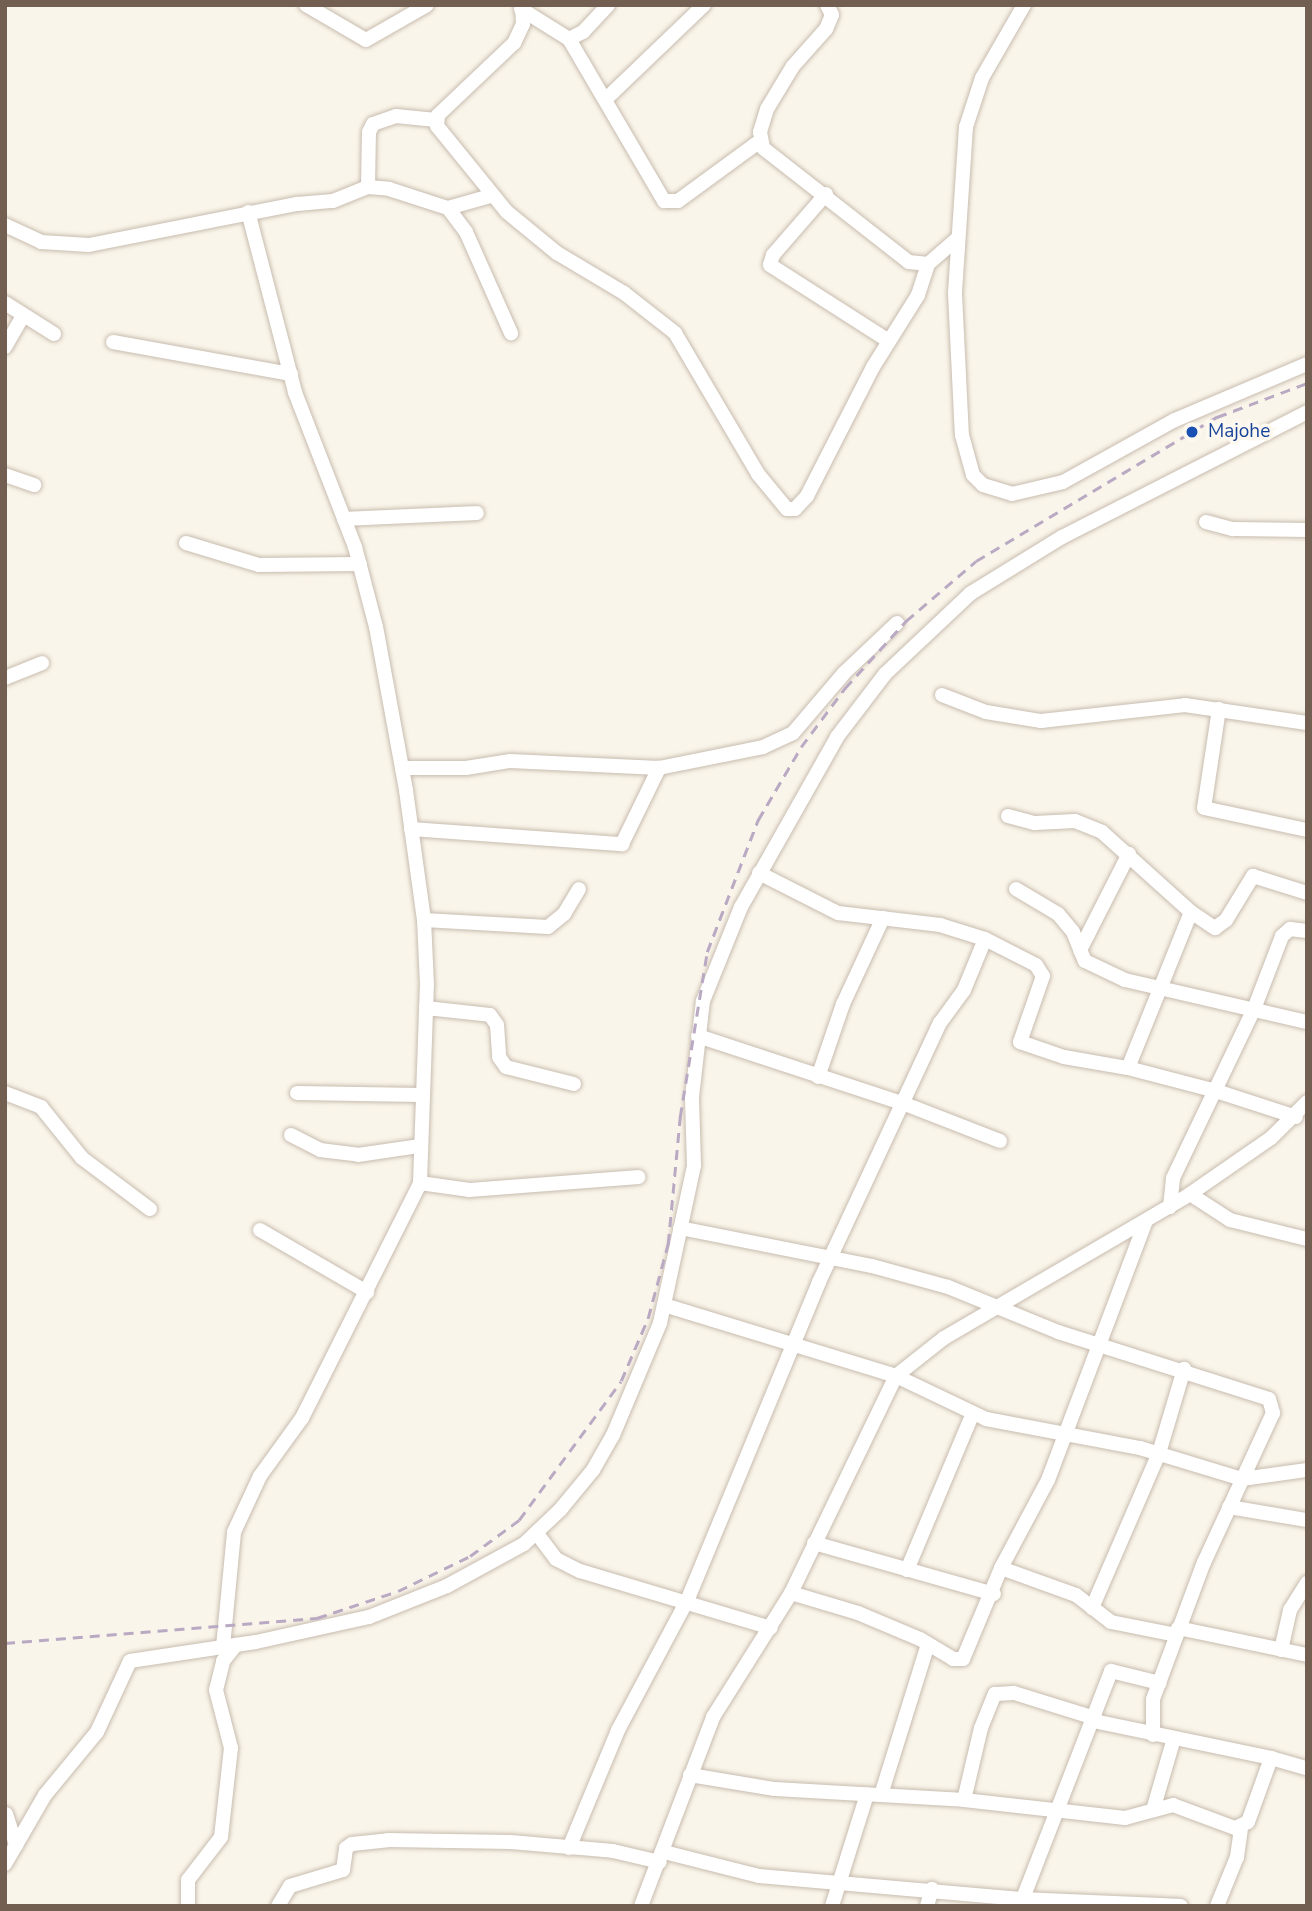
<!DOCTYPE html>
<style>
body{margin:0}
#map{position:relative;width:1312px;height:1911px;overflow:hidden;background:#faf5ea;font-family:"Nunito Sans",sans-serif}
div>[style]{position:absolute}
[style*='--x']{left:calc(var(--x)*1px);top:calc(var(--y)*1px);width:calc(var(--w)*1px);rotate:calc(var(--a)*1deg)}
.roads{filter:drop-shadow(0 0 2px #c8bcaf) drop-shadow(0 0 2px #c8bcaf)}
.minor>*{height:14px;margin:-7px;padding:0 7px;transform-origin:7px;border-radius:7px;background:#fff}
.rail>*{height:2.5px;margin-top:-1.25px;transform-origin:0;background:repeating-linear-gradient(90deg,#b9a9c3 0 10px,transparent 0 17px)}
.dots>*{width:19px;height:19px;translate:-50% -50%;box-sizing:border-box;border:4px solid #fdf9f0;border-radius:50%}
span{translate:-50% -50%;white-space:nowrap;text-align:center;line-height:1.15;-webkit-text-stroke:7px #fdf9f0;paint-order:stroke}
.transit-label{font-size:19px;color:#164399}
.left{translate:0 -50%;text-align:left}
.frame{position:absolute;inset:0;border:7px solid #725f51;pointer-events:none}
</style>
<div id="map">
<div class="roads">
<div class="minor">
<div style="--x:306;--y:5;--w:69;--a:30.3"></div>
<div style="--x:366;--y:40;--w:70;--a:-29.8"></div>
<div style="--x:522;--y:5;--w:19;--a:87"></div>
<div style="--x:523;--y:24;--w:21;--a:115"></div>
<div style="--x:514;--y:43;--w:105;--a:136.5"></div>
<div style="--x:438;--y:115;--w:11;--a:95"></div>
<div style="--x:437;--y:126;--w:111;--a:50.9"></div>
<div style="--x:507;--y:212;--w:65;--a:39.4"></div>
<div style="--x:557;--y:253;--w:78;--a:30.8"></div>
<div style="--x:624;--y:293;--w:65;--a:38.1"></div>
<div style="--x:675;--y:333;--w:164;--a:59.5"></div>
<div style="--x:758;--y:474;--w:45;--a:50.4"></div>
<div style="--x:787;--y:509;--w:8;--a:0"></div>
<div style="--x:795;--y:509;--w:18;--a:-47"></div>
<div style="--x:807;--y:496;--w:145;--a:-62.9"></div>
<div style="--x:873;--y:367;--w:85;--a:-58"></div>
<div style="--x:918;--y:295;--w:33;--a:-72"></div>
<div style="--x:827;--y:5;--w:11;--a:63"></div>
<div style="--x:832;--y:15;--w:15;--a:113"></div>
<div style="--x:826;--y:29;--w:50;--a:131.7"></div>
<div style="--x:793;--y:66;--w:50;--a:121.2"></div>
<div style="--x:767;--y:109;--w:24;--a:107"></div>
<div style="--x:760;--y:132;--w:16;--a:79"></div>
<div style="--x:763;--y:148;--w:185;--a:38"></div>
<div style="--x:909;--y:262;--w:19;--a:6"></div>
<div style="--x:928;--y:264;--w:37;--a:-41"></div>
<div style="--x:1024;--y:5;--w:84;--a:119.9"></div>
<div style="--x:982;--y:78;--w:52;--a:108.1"></div>
<div style="--x:966;--y:127;--w:167;--a:93.8"></div>
<div style="--x:955;--y:294;--w:141;--a:87.2"></div>
<div style="--x:962;--y:435;--w:41;--a:74.6"></div>
<div style="--x:973;--y:475;--w:14;--a:45"></div>
<div style="--x:983;--y:485;--w:30;--a:17"></div>
<div style="--x:1012;--y:494;--w:52;--a:-13.2"></div>
<div style="--x:1063;--y:482;--w:128;--a:-29"></div>
<div style="--x:1175;--y:420;--w:143;--a:-23"></div>
<div style="--x:521;--y:9;--w:57;--a:32"></div>
<div style="--x:569;--y:39;--w:16;--a:-27"></div>
<div style="--x:583;--y:32;--w:37;--a:-47"></div>
<div style="--x:569;--y:39;--w:188;--a:59.6"></div>
<div style="--x:664;--y:201;--w:14;--a:0"></div>
<div style="--x:678;--y:201;--w:102;--a:-36.2"></div>
<div style="--x:607;--y:98;--w:134;--a:-43.8"></div>
<div style="--x:368;--y:187;--w:55;--a:-89"></div>
<div style="--x:369;--y:132;--w:9;--a:-63"></div>
<div style="--x:373;--y:124;--w:24;--a:-19"></div>
<div style="--x:396;--y:116;--w:40;--a:5.7"></div>
<div style="--x:826;--y:194;--w:81;--a:131"></div>
<div style="--x:773;--y:255;--w:10;--a:107"></div>
<div style="--x:770;--y:265;--w:141;--a:32.6"></div>
<div style="--x:448;--y:208;--w:30;--a:53"></div>
<div style="--x:466;--y:232;--w:111;--a:66"></div>
<div style="--x:5;--y:225;--w:40;--a:25"></div>
<div style="--x:41;--y:242;--w:48;--a:3.6"></div>
<div style="--x:89;--y:245;--w:212;--a:-11.2"></div>
<div style="--x:297;--y:204;--w:36;--a:-5"></div>
<div style="--x:333;--y:201;--w:38;--a:-22"></div>
<div style="--x:368;--y:187;--w:21;--a:5"></div>
<div style="--x:389;--y:189;--w:62;--a:17.9"></div>
<div style="--x:448;--y:208;--w:44;--a:-15.9"></div>
<div style="--x:5;--y:303;--w:58;--a:32.3"></div>
<div style="--x:113;--y:342;--w:181;--a:10.2"></div>
<div style="--x:5;--y:347;--w:34;--a:-60"></div>
<div style="--x:5;--y:475;--w:31;--a:19"></div>
<div style="--x:344;--y:519;--w:133;--a:-2.6"></div>
<div style="--x:1206;--y:522;--w:28;--a:15"></div>
<div style="--x:1233;--y:529;--w:74;--a:0.8"></div>
<div style="--x:186;--y:543;--w:76;--a:16.8"></div>
<div style="--x:259;--y:565;--w:101;--a:-0.6"></div>
<div style="--x:5;--y:678;--w:40;--a:-22"></div>
<div style="--x:942;--y:695;--w:47;--a:21.1"></div>
<div style="--x:986;--y:712;--w:56;--a:9.3"></div>
<div style="--x:1041;--y:721;--w:145;--a:-6.3"></div>
<div style="--x:1185;--y:705;--w:123;--a:8.4"></div>
<div style="--x:1219;--y:709;--w:100;--a:98.6"></div>
<div style="--x:1204;--y:808;--w:105;--a:12.1"></div>
<div style="--x:402;--y:768;--w:64;--a:0"></div>
<div style="--x:466;--y:768;--w:45;--a:-9"></div>
<div style="--x:510;--y:761;--w:149;--a:2.7"></div>
<div style="--x:659;--y:768;--w:106;--a:-11.4"></div>
<div style="--x:763;--y:747;--w:33;--a:-25"></div>
<div style="--x:793;--y:733;--w:79;--a:-49.6"></div>
<div style="--x:844;--y:673;--w:73;--a:-43.3"></div>
<div style="--x:1008;--y:816;--w:28;--a:15"></div>
<div style="--x:1035;--y:823;--w:40;--a:-2.9"></div>
<div style="--x:1075;--y:821;--w:29;--a:22"></div>
<div style="--x:1102;--y:832;--w:120;--a:42"></div>
<div style="--x:1191;--y:912;--w:29;--a:34"></div>
<div style="--x:1215;--y:928;--w:14;--a:-36"></div>
<div style="--x:1226;--y:920;--w:52;--a:-58.5"></div>
<div style="--x:1253;--y:876;--w:57;--a:17.5"></div>
<div style="--x:411;--y:829;--w:212;--a:4.1"></div>
<div style="--x:622;--y:844;--w:85;--a:-64"></div>
<div style="--x:759;--y:873;--w:89;--a:26.9"></div>
<div style="--x:838;--y:913;--w:103;--a:6.7"></div>
<div style="--x:940;--y:925;--w:47;--a:17.3"></div>
<div style="--x:985;--y:939;--w:57;--a:27"></div>
<div style="--x:1036;--y:965;--w:13;--a:58"></div>
<div style="--x:1043;--y:976;--w:70;--a:109.2"></div>
<div style="--x:1020;--y:1042;--w:46;--a:18.8"></div>
<div style="--x:1064;--y:1057;--w:65;--a:9.8"></div>
<div style="--x:1128;--y:1068;--w:91;--a:14.6"></div>
<div style="--x:1216;--y:1091;--w:84;--a:18"></div>
<div style="--x:1016;--y:889;--w:49;--a:30.8"></div>
<div style="--x:1058;--y:914;--w:23;--a:50"></div>
<div style="--x:1073;--y:932;--w:31;--a:68"></div>
<div style="--x:1085;--y:961;--w:44;--a:25.4"></div>
<div style="--x:1125;--y:980;--w:187;--a:13"></div>
<div style="--x:424;--y:920;--w:124;--a:3.2"></div>
<div style="--x:548;--y:927;--w:21;--a:-39"></div>
<div style="--x:564;--y:914;--w:29;--a:-59"></div>
<div style="--x:1080;--y:950;--w:108;--a:-63"></div>
<div style="--x:426;--y:1008;--w:64;--a:6.2"></div>
<div style="--x:490;--y:1015;--w:12;--a:55"></div>
<div style="--x:497;--y:1025;--w:32;--a:86"></div>
<div style="--x:499;--y:1057;--w:12;--a:55"></div>
<div style="--x:506;--y:1067;--w:70;--a:14"></div>
<div style="--x:698;--y:1036;--w:218;--a:18.2"></div>
<div style="--x:905;--y:1104;--w:102;--a:21.3"></div>
<div style="--x:1128;--y:1068;--w:168;--a:-68"></div>
<div style="--x:818;--y:1077;--w:77;--a:-71.1"></div>
<div style="--x:843;--y:1004;--w:95;--a:-65.1"></div>
<div style="--x:5;--y:1093;--w:39;--a:21"></div>
<div style="--x:41;--y:1107;--w:65;--a:51.2"></div>
<div style="--x:82;--y:1158;--w:85;--a:36.9"></div>
<div style="--x:297;--y:1093;--w:124;--a:0.9"></div>
<div style="--x:291;--y:1135;--w:33;--a:27"></div>
<div style="--x:320;--y:1150;--w:38;--a:7"></div>
<div style="--x:358;--y:1155;--w:63;--a:-8.3"></div>
<div style="--x:420;--y:1183;--w:50;--a:8"></div>
<div style="--x:470;--y:1190;--w:169;--a:-4.4"></div>
<div style="--x:1190;--y:1194;--w:48;--a:33"></div>
<div style="--x:1230;--y:1220;--w:79;--a:13.9"></div>
<div style="--x:1170;--y:1207;--w:29;--a:-84"></div>
<div style="--x:1173;--y:1178;--w:187;--a:-64.4"></div>
<div style="--x:1254;--y:1009;--w:78;--a:-69"></div>
<div style="--x:1282;--y:936;--w:11;--a:-41"></div>
<div style="--x:1290;--y:929;--w:17;--a:7"></div>
<div style="--x:680;--y:1228;--w:196;--a:11.2"></div>
<div style="--x:872;--y:1266;--w:79;--a:15.4"></div>
<div style="--x:948;--y:1287;--w:119;--a:22.2"></div>
<div style="--x:1058;--y:1332;--w:221;--a:17.6"></div>
<div style="--x:1269;--y:1399;--w:15;--a:74"></div>
<div style="--x:1273;--y:1413;--w:164;--a:114.8"></div>
<div style="--x:1204;--y:1562;--w:146;--a:110.4"></div>
<div style="--x:1153;--y:1699;--w:36;--a:90"></div>
<div style="--x:260;--y:1230;--w:124;--a:30.1"></div>
<div style="--x:664;--y:1305;--w:243;--a:17"></div>
<div style="--x:896;--y:1376;--w:100;--a:25.5"></div>
<div style="--x:986;--y:1419;--w:157;--a:10.7"></div>
<div style="--x:1140;--y:1448;--w:107;--a:16.9"></div>
<div style="--x:1242;--y:1479;--w:66;--a:-7.9"></div>
<div style="--x:1229;--y:1507;--w:79;--a:9.5"></div>
<div style="--x:538;--y:1535;--w:30;--a:53"></div>
<div style="--x:556;--y:1559;--w:27;--a:27"></div>
<div style="--x:580;--y:1571;--w:199;--a:16.6"></div>
<div style="--x:814;--y:1543;--w:187;--a:15.8"></div>
<div style="--x:1001;--y:1568;--w:80;--a:19.8"></div>
<div style="--x:1076;--y:1595;--w:44;--a:37.6"></div>
<div style="--x:1111;--y:1622;--w:66;--a:11.3"></div>
<div style="--x:907;--y:1570;--w:168;--a:-67.2"></div>
<div style="--x:791;--y:1593;--w:70;--a:16.6"></div>
<div style="--x:858;--y:1613;--w:67;--a:22.8"></div>
<div style="--x:920;--y:1639;--w:39;--a:31"></div>
<div style="--x:953;--y:1659;--w:10;--a:0"></div>
<div style="--x:963;--y:1659;--w:99;--a:-67.3"></div>
<div style="--x:1001;--y:1568;--w:100;--a:-61.9"></div>
<div style="--x:1048;--y:1480;--w:275;--a:-69.3"></div>
<div style="--x:1092;--y:1608;--w:169;--a:-66.6"></div>
<div style="--x:1159;--y:1453;--w:88;--a:-73.4"></div>
<div style="--x:1178;--y:1628;--w:132;--a:11.8"></div>
<div style="--x:223;--y:1647;--w:116;--a:-84.5"></div>
<div style="--x:234;--y:1532;--w:62;--a:-65.1"></div>
<div style="--x:260;--y:1476;--w:72;--a:-54.1"></div>
<div style="--x:302;--y:1418;--w:263;--a:-63.3"></div>
<div style="--x:420;--y:1183;--w:198;--a:-88"></div>
<div style="--x:427;--y:985;--w:65;--a:-92.6"></div>
<div style="--x:424;--y:920;--w:131;--a:-97.9"></div>
<div style="--x:406;--y:790;--w:166;--a:-100.4"></div>
<div style="--x:376;--y:627;--w:83;--a:-104.7"></div>
<div style="--x:355;--y:547;--w:166;--a:-111.2"></div>
<div style="--x:295;--y:392;--w:186;--a:-104.6"></div>
<div style="--x:1281;--y:1650;--w:41;--a:-77.3"></div>
<div style="--x:1290;--y:1610;--w:32;--a:-58"></div>
<div style="--x:1094;--y:1721;--w:181;--a:11.8"></div>
<div style="--x:690;--y:1775;--w:86;--a:9.4"></div>
<div style="--x:775;--y:1789;--w:189;--a:3.3"></div>
<div style="--x:964;--y:1800;--w:162;--a:6.4"></div>
<div style="--x:1125;--y:1818;--w:50;--a:-15.2"></div>
<div style="--x:1173;--y:1805;--w:66;--a:20.4"></div>
<div style="--x:1235;--y:1828;--w:14;--a:-25"></div>
<div style="--x:1248;--y:1822;--w:68;--a:-70.2"></div>
<div style="--x:1271;--y:1758;--w:37;--a:16"></div>
<div style="--x:881;--y:1795;--w:158;--a:-72.7"></div>
<div style="--x:964;--y:1800;--w:74;--a:-76.7"></div>
<div style="--x:981;--y:1728;--w:37;--a:-68"></div>
<div style="--x:995;--y:1694;--w:19;--a:-3"></div>
<div style="--x:1014;--y:1693;--w:85;--a:17.2"></div>
<div style="--x:1153;--y:1810;--w:75;--a:-73.7"></div>
<div style="--x:6;--y:1814;--w:33;--a:72"></div>
<div style="--x:569;--y:1848;--w:128;--a:-67.4"></div>
<div style="--x:618;--y:1730;--w:146;--a:-61.9"></div>
<div style="--x:687;--y:1601;--w:345;--a:-67.5"></div>
<div style="--x:819;--y:1282;--w:286;--a:-65"></div>
<div style="--x:940;--y:1023;--w:41;--a:-54"></div>
<div style="--x:964;--y:990;--w:55;--a:-67.6"></div>
<div style="--x:664;--y:1852;--w:98;--a:14.2"></div>
<div style="--x:759;--y:1876;--w:263;--a:5"></div>
<div style="--x:1021;--y:1899;--w:160;--a:2.5"></div>
<div style="--x:5;--y:1864;--w:80;--a:-59.9"></div>
<div style="--x:45;--y:1795;--w:82;--a:-50.5"></div>
<div style="--x:97;--y:1732;--w:78;--a:-65.1"></div>
<div style="--x:130;--y:1661;--w:127;--a:-8.6"></div>
<div style="--x:256;--y:1642;--w:116;--a:-12.5"></div>
<div style="--x:369;--y:1617;--w:84;--a:-21.7"></div>
<div style="--x:447;--y:1586;--w:88;--a:-28.6"></div>
<div style="--x:524;--y:1544;--w:50;--a:-43.4"></div>
<div style="--x:560;--y:1510;--w:52;--a:-50.5"></div>
<div style="--x:593;--y:1470;--w:40;--a:-60.3"></div>
<div style="--x:613;--y:1435;--w:121;--a:-67.2"></div>
<div style="--x:660;--y:1323;--w:161;--a:-77.8"></div>
<div style="--x:694;--y:1166;--w:69;--a:-91.7"></div>
<div style="--x:692;--y:1097;--w:97;--a:-83.5"></div>
<div style="--x:703;--y:1001;--w:101;--a:-68"></div>
<div style="--x:741;--y:907;--w:195;--a:-60.5"></div>
<div style="--x:837;--y:737;--w:79;--a:-52.7"></div>
<div style="--x:885;--y:674;--w:118;--a:-43.3"></div>
<div style="--x:971;--y:593;--w:107;--a:-31.6"></div>
<div style="--x:1062;--y:537;--w:275;--a:-27"></div>
<div style="--x:188;--y:1906;--w:26;--a:-90"></div>
<div style="--x:188;--y:1880;--w:54;--a:-52.5"></div>
<div style="--x:221;--y:1837;--w:90;--a:-83.6"></div>
<div style="--x:231;--y:1748;--w:60;--a:-104.5"></div>
<div style="--x:216;--y:1690;--w:30;--a:-76"></div>
<div style="--x:223;--y:1661;--w:21;--a:-51"></div>
<div style="--x:278;--y:1906;--w:23;--a:-59"></div>
<div style="--x:290;--y:1886;--w:55;--a:-16.8"></div>
<div style="--x:343;--y:1870;--w:22;--a:-82"></div>
<div style="--x:346;--y:1848;--w:7;--a:-34"></div>
<div style="--x:352;--y:1844;--w:36;--a:-6"></div>
<div style="--x:388;--y:1840;--w:123;--a:0.9"></div>
<div style="--x:511;--y:1842;--w:102;--a:5"></div>
<div style="--x:613;--y:1851;--w:48;--a:13.2"></div>
<div style="--x:641;--y:1906;--w:202;--a:-69.1"></div>
<div style="--x:713;--y:1717;--w:146;--a:-57.8"></div>
<div style="--x:791;--y:1593;--w:241;--a:-64.2"></div>
<div style="--x:896;--y:1376;--w:61;--a:-38.4"></div>
<div style="--x:944;--y:1338;--w:285;--a:-30.3"></div>
<div style="--x:1190;--y:1194;--w:98;--a:-34.7"></div>
<div style="--x:1271;--y:1138;--w:51;--a:-45"></div>
<div style="--x:832;--y:1906;--w:117;--a:-72.6"></div>
<div style="--x:927;--y:1906;--w:18;--a:-74"></div>
<div style="--x:1020;--y:1906;--w:252;--a:-68.8"></div>
<div style="--x:1111;--y:1671;--w:50;--a:13.8"></div>
<div style="--x:1217;--y:1906;--w:53;--a:-67.8"></div>
<div style="--x:1237;--y:1857;--w:30;--a:-82"></div>
</div>
</div>
<div class="rail">
<div style="--x:5;--y:1643;--w:313;--a:-4.6"></div>
<div style="--x:317;--y:1618;--w:85;--a:-18.4"></div>
<div style="--x:398;--y:1591;--w:80;--a:-25.9"></div>
<div style="--x:470;--y:1556;--w:61;--a:-36.3"></div>
<div style="--x:519;--y:1520;--w:172;--a:-53.7"></div>
<div style="--x:621;--y:1381;--w:69;--a:-66.8"></div>
<div style="--x:648;--y:1318;--w:77;--a:-74.9"></div>
<div style="--x:668;--y:1244;--w:128;--a:-84.6"></div>
<div style="--x:680;--y:1117;--w:167;--a:-80.7"></div>
<div style="--x:707;--y:952;--w:142;--a:-68.9"></div>
<div style="--x:758;--y:820;--w:85;--a:-59.5"></div>
<div style="--x:801;--y:747;--w:74;--a:-53.3"></div>
<div style="--x:845;--y:688;--w:91;--a:-47.7"></div>
<div style="--x:906;--y:621;--w:92;--a:-40.6"></div>
<div style="--x:976;--y:561;--w:281;--a:-30.9"></div>
<div style="--x:1217;--y:417;--w:96;--a:-20.7"></div>
</div>
<div class="dots">
<div style="left:1192px;top:432px;background:#1a4fb4"></div>
</div>
<div class="transit-label">
<span class="left" style="left:1208px;top:432px">Majohe</span>
</div>
<div class="frame"></div>
</div>
